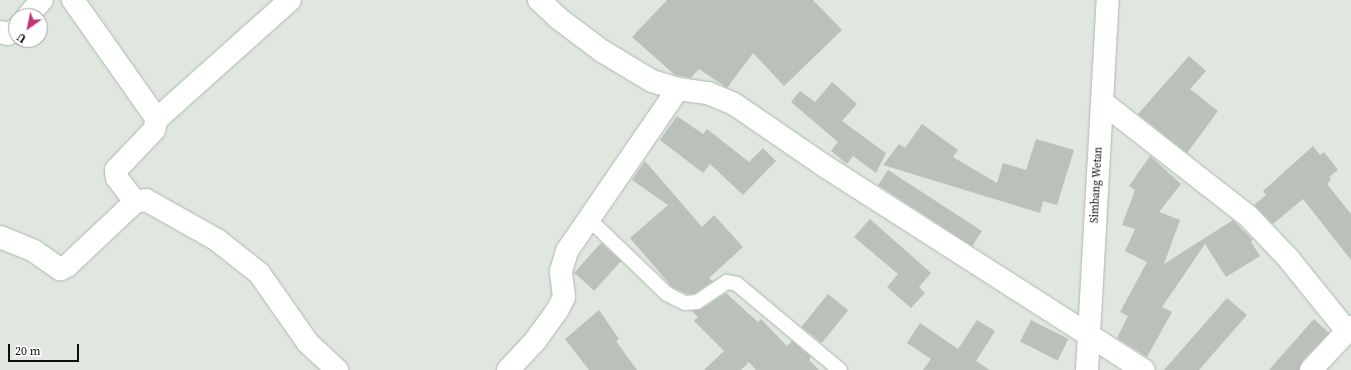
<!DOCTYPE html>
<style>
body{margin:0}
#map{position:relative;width:1351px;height:370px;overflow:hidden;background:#dfe7df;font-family:"Source Serif 4",serif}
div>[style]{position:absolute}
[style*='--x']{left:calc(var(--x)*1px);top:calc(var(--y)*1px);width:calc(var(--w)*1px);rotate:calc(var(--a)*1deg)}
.building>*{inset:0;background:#b9c1b9;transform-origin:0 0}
.roads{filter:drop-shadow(0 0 1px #afb7af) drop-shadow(0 0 1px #afb7af)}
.service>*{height:14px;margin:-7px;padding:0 7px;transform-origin:7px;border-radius:7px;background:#fff}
.minor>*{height:22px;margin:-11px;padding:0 11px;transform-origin:11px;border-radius:11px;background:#fff}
.tertiary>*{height:22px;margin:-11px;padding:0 11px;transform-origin:11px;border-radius:11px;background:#fff}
span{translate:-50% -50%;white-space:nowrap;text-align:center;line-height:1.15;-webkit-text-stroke:4px #fff;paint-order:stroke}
.street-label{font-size:11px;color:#0b0e0b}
.north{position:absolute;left:8px;top:8px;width:40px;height:40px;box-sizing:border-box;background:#fff;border:1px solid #9d9f9d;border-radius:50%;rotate:213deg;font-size:11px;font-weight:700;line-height:16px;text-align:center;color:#0b0e0b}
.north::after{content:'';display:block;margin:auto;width:14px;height:18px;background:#be3777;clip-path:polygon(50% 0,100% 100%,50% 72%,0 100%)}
.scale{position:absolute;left:8px;top:344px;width:71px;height:18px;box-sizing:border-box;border:2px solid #0b0e0b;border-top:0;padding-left:5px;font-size:12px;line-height:14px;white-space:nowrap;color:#0b0e0b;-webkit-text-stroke:3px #fff;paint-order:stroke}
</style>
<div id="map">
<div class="building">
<div style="clip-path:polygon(667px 0,813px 0,842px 30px,784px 86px,753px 53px,727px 88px,699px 69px,691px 78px,675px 75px,632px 37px)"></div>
<div style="clip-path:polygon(1189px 56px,1206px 71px,1190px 89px,1218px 111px,1187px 153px,1138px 114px)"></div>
<div style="clip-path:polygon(832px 82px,857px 104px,842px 121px,886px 153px,876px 173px,853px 156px,847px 164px,831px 151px,838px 142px,791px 102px,800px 91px,815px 102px)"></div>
<div style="clip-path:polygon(677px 116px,703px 134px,707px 129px,749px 162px,763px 148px,776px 161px,743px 195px,710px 164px,703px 173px,660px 140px)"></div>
<div style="clip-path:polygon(922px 124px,958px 150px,953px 157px,997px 183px,1003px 163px,1026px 170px,1036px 139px,1074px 150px,1057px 205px,1043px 201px,1040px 213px,883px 165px,899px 144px,905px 148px)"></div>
<div style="clip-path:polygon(1313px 146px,1320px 155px,1324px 152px,1338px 170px,1329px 177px,1331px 180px,1327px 184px,1351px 214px,1351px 260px,1303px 199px,1273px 224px,1254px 205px,1266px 195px,1263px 191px)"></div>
<div style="clip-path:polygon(1150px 156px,1181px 184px,1159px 212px,1180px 220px,1164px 264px,1233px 220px,1253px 240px,1251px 242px,1260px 256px,1226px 277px,1205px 244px,1162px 307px,1172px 312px,1147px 357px,1117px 338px,1128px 316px,1120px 312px,1147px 262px,1125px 251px,1135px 229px,1122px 225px,1135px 190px,1129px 186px)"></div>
<div style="clip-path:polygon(645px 161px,702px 227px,714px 215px,743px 247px,709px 278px,713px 281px,694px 294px,687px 294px,672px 287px,630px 238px,668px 205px,632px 180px)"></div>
<div style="left:888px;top:170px;width:112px;height:18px;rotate:33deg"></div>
<div style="clip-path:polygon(870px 219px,931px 273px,919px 287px,925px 293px,911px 308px,887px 287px,898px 274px,854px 237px)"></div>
<div style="left:601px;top:243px;width:27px;height:40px;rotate:42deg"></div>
<div style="clip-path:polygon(726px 293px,758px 322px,761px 319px,787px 346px,792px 341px,811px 357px,809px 360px,819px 370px,756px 370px,749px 362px,741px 370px,704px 370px,724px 351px,694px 321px,698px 317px,692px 311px,702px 309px)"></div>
<div style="left:828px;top:294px;width:26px;height:42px;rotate:39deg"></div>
<div style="clip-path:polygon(1227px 298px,1247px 315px,1199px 370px,1164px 370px)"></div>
<div style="clip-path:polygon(599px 310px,619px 339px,616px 341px,637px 370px,589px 370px,565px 339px)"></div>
<div style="clip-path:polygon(1314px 319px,1329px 333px,1302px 361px,1299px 370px,1269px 370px)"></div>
<div style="clip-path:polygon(977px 320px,995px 331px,976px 361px,990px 370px,923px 370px,931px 359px,907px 343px,920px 323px,958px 349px)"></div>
<div style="left:1031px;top:320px;width:42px;height:24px;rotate:27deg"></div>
</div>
<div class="roads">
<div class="service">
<div style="--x:589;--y:219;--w:108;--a:43.9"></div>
<div style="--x:667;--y:294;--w:20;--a:27"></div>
<div style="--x:685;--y:303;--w:12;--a:-5"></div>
<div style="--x:697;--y:302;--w:36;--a:-34"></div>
<div style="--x:727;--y:282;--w:10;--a:11"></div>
<div style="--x:737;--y:284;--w:134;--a:39.9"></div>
</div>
<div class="minor">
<div style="--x:73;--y:0;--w:146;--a:54.8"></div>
<div style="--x:157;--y:119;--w:11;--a:105"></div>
<div style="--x:154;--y:130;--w:55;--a:133.5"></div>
<div style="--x:116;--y:170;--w:8;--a:83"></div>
<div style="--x:117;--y:178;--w:30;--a:53"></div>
<div style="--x:539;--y:0;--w:26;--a:43"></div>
<div style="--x:558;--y:18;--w:55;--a:36.9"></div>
<div style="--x:602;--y:51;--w:58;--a:31"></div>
<div style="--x:652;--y:81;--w:27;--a:17"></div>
<div style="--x:678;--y:89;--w:30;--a:8"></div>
<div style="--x:708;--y:93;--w:28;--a:23"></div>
<div style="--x:734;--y:104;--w:112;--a:34.4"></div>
<div style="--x:826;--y:167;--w:377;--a:32.6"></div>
<div style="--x:28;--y:16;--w:21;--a:-49"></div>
<div style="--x:0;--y:32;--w:8;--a:14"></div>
<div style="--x:8;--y:34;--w:9;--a:-32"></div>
<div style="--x:1102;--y:102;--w:187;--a:38"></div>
<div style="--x:1249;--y:217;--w:57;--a:46.4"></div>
<div style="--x:1288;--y:258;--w:94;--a:51.1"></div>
<div style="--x:157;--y:119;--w:178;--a:-41.8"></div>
<div style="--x:0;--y:237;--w:37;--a:22"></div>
<div style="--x:34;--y:251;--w:32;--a:35"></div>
<div style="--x:60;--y:269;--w:8;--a:-23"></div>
<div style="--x:67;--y:266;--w:93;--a:-43.3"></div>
<div style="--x:135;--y:202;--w:11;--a:-10"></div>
<div style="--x:146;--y:200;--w:81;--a:29.4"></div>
<div style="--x:217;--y:240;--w:53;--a:38.2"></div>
<div style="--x:259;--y:273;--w:85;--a:55"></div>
<div style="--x:308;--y:343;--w:40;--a:43"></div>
<div style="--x:508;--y:370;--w:40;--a:-47"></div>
<div style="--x:535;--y:341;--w:39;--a:-54"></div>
<div style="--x:558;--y:309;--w:13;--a:-63"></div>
<div style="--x:564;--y:297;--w:26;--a:-97"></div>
<div style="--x:561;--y:271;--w:21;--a:-73"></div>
<div style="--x:567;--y:251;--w:196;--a:-55.6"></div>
<div style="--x:1311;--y:370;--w:59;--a:-47.1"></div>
</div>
<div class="tertiary">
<div style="--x:1087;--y:370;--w:371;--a:-86.8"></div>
</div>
</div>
<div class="street-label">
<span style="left:1097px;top:185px;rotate:-87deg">Simbang Wetan</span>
</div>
<div class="north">U</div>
<div class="scale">20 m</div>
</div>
